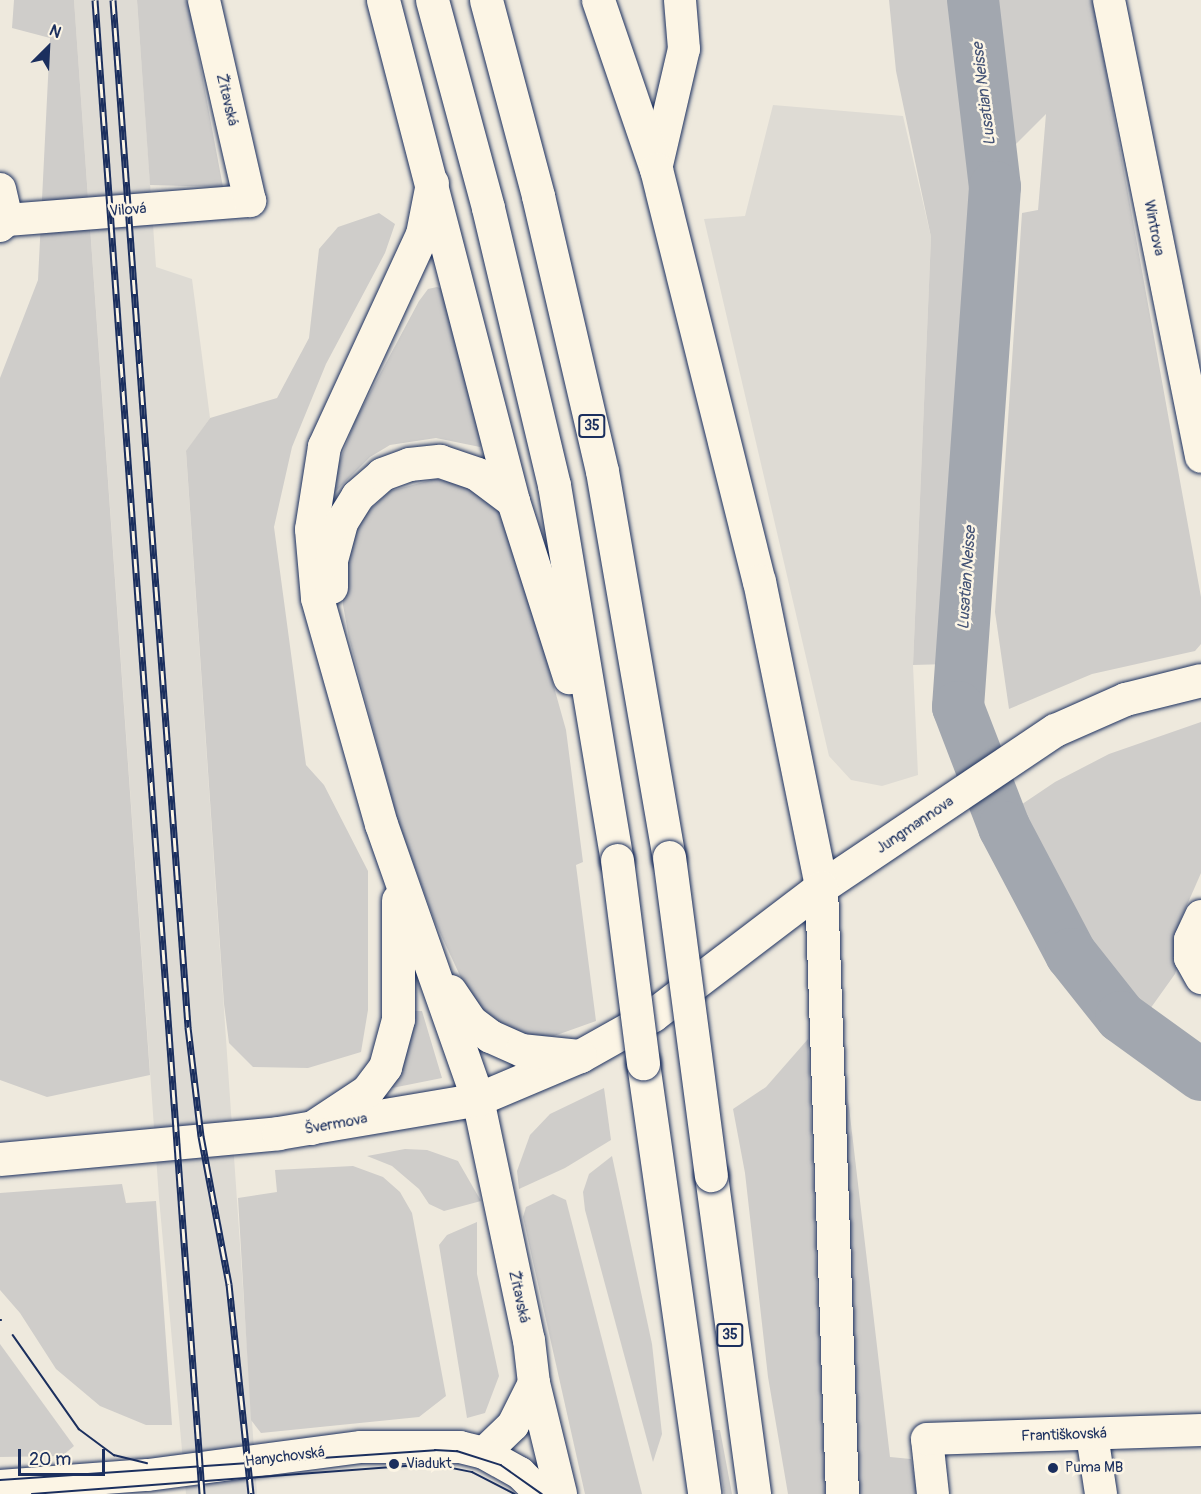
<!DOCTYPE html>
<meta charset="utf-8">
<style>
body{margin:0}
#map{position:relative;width:1201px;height:1494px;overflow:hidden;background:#eee9dd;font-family:Pangolin,sans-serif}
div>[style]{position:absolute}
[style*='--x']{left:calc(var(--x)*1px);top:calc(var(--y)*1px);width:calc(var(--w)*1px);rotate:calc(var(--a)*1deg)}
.built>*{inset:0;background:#dedbd4}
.green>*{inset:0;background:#cfcdca}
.river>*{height:52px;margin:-26px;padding:0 26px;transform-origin:26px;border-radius:26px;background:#a2a7af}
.roads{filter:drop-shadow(0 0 2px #1b2f5e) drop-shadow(0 0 2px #1b2f5e)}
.street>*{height:32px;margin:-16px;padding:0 16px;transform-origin:16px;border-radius:16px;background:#fcf5e5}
.secondary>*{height:33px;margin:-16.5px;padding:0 16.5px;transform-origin:16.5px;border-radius:16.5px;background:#fcf5e5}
.highway>*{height:33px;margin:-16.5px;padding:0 16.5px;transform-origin:16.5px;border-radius:16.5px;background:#fcf5e5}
.tram>*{height:1.5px;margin:-0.75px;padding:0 0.75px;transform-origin:0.75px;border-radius:0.75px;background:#1b2f5e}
.rail>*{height:7px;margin-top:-3.5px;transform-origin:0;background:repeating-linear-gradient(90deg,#fcf5e5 0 14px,#1b2f5e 0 28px);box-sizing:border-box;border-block:2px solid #1b2f5e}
.bridges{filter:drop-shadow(0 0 2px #1b2f5e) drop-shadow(0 0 2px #1b2f5e)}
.highway-bridge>*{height:33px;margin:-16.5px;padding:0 16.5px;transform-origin:16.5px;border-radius:16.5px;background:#fcf5e5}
.dots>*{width:16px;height:16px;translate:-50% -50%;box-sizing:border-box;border:3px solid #fcf5e5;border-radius:50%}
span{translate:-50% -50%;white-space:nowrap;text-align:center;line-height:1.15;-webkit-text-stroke:5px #fcf5e5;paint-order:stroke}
.shield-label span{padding:2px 4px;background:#fcf5e5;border:2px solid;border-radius:4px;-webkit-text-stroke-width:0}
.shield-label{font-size:14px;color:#1b2f5e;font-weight:700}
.street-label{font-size:15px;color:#1b2f5e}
.poi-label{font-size:15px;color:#1b2f5e}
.left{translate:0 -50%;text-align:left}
.water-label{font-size:16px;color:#445376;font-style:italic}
.north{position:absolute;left:18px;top:18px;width:60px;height:60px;-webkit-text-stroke:4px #fcf5e5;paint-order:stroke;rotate:24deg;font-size:16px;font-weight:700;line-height:24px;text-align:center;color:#1b2f5e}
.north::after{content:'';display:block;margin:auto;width:21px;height:27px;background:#1b2f5e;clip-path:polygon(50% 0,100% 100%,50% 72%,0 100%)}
.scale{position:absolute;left:18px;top:1449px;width:87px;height:27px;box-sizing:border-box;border:3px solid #1b2f5e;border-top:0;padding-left:8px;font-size:18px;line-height:21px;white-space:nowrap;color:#1b2f5e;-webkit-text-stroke:4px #fcf5e5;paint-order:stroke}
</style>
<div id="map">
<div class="built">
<div style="clip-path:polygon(74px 0,137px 0,156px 267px,192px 279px,210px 418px,186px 452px,257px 1494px,186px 1494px,159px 1198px)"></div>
<div style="clip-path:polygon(773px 105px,903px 116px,931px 237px,913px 665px,918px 775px,882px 786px,851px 780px,829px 756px,704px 219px,745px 216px)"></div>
</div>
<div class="green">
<div style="clip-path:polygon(14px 0,74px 0,150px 1075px,47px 1097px,0 1080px,0 378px,38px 280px,50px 38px,12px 28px)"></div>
<div style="clip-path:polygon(137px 0,188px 0,223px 187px,150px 185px)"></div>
<div style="clip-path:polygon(889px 0,1093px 0,1201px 597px,1201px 644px,1195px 651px,1092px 674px,1009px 709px,995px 612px,1022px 213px,1038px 210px,1046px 114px,980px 180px,972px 384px,948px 664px,913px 665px,931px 237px,896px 71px)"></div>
<div style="clip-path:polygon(379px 213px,395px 224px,385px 253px,326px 364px,292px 447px,274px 527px,306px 765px,324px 785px,368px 871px,368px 1010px,361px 1052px,308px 1068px,253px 1067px,229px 1043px,224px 1004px,186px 451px,210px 418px,277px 398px,309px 338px,319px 249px,338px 227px)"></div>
<div style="clip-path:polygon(437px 287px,448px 291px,483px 440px,480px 447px,436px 438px,390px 445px,370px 457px,334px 493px,329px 489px,355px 421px,419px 301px,428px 289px)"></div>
<div style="clip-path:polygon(435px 479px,465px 485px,494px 502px,510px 530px,566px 730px,583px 862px,576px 865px,596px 1021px,554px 1036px,527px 1038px,481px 1013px,469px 995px,435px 922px,397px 818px,349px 638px,343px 605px,343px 568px,350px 539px,362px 517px,390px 491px)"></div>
<div style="clip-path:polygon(1201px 722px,1201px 873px,1180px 921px,1181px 955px,1175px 974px,1145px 1016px,1084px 952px,1038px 883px,1009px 813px,1055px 782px,1109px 754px)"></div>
<div style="clip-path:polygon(415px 1011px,422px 1011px,442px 1078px,387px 1089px,404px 1058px)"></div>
<div style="clip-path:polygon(808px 1039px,825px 1494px,788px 1494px,768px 1377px,745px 1173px,733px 1109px,766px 1087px)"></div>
<div style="clip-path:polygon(845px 1073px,890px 1457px,911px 1459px,917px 1494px,857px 1494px,839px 1074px)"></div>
<div style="clip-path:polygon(604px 1088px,611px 1140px,565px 1168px,519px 1189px,517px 1171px,530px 1135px,550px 1114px)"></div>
<div style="clip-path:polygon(405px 1149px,427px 1150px,458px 1161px,481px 1201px,444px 1211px,429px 1204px,419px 1189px,392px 1166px,367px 1156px)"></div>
<div style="clip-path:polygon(612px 1156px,652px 1344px,662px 1434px,653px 1462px,585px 1210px,583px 1192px,589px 1174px)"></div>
<div style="clip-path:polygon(353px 1166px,383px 1177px,400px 1192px,412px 1213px,446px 1396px,419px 1417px,261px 1433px,251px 1420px,238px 1198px,277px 1192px,275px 1170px)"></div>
<div style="clip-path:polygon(122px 1184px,126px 1203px,156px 1201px,172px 1425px,146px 1425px,100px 1406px,56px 1369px,20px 1313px,0 1290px,0 1193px)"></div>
<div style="clip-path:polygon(553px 1194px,566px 1200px,642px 1494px,585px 1494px,523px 1217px,526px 1207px)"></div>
<div style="clip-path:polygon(477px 1222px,477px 1274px,499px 1376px,485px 1413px,467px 1418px,439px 1245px,447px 1235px)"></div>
<div style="clip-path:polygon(0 1344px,74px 1446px,62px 1456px,0 1457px)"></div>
<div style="clip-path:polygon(714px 1430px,720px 1430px,732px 1494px,724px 1494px)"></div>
</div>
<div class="river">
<div style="--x:973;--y:0;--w:188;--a:83.3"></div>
<div style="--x:995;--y:187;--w:521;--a:94.07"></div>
<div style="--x:958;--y:707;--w:129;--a:69"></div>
<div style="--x:1004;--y:827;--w:144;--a:62.2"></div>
<div style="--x:1071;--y:954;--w:80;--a:51.6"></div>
<div style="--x:1121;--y:1017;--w:99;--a:35.9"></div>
</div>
<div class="roads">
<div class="street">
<div style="--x:1109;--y:0;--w:466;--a:78.6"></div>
<div style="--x:656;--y:169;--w:123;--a:-76.9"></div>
<div style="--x:684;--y:49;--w:49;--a:-94.7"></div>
<div style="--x:0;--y:189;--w:32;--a:77"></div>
<div style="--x:0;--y:226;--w:9;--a:-41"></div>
<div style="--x:7;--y:220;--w:244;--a:-4.5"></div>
<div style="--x:250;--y:201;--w:206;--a:-102.9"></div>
<div style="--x:1201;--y:916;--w:26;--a:115"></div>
<div style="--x:1190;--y:940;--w:18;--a:90"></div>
<div style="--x:1190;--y:958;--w:23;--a:61"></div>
<div style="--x:478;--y:1099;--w:246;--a:78.1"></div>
<div style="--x:529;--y:1340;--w:43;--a:83.4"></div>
<div style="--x:534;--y:1383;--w:114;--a:76.3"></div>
<div style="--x:1092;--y:1435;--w:60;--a:81.3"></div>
<div style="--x:484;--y:1453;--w:40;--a:-44"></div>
<div style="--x:513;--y:1425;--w:47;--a:-63.4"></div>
<div style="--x:0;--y:1486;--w:148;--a:-4.3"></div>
<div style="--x:148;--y:1475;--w:215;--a:-7.5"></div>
<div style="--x:361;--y:1447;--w:99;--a:0"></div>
<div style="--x:460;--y:1447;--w:25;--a:14"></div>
<div style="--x:484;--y:1453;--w:41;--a:29.1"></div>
<div style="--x:520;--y:1473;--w:30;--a:45"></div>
<div style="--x:933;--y:1494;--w:55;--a:-96.2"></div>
<div style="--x:927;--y:1439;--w:274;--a:-1.9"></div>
</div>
<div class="secondary">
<div style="--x:0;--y:1159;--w:279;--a:-5.3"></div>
<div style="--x:278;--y:1133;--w:203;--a:-9.6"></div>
<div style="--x:478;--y:1099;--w:111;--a:-22.9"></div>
<div style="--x:580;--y:1056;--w:84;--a:-29.3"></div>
<div style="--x:653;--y:1015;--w:211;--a:-37.3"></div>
<div style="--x:821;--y:887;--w:282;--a:-33.9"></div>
<div style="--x:1055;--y:730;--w:77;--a:-23.9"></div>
<div style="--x:1125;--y:699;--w:78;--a:-14"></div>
</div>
<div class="highway">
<div style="--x:383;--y:0;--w:518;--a:75.45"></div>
<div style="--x:513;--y:501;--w:185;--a:72.3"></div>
<div style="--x:432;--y:0;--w:215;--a:74.9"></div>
<div style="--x:488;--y:208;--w:285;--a:76.6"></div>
<div style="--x:554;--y:485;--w:380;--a:80.5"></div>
<div style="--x:486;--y:0;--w:203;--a:75.1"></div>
<div style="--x:538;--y:196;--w:282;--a:76.9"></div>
<div style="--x:602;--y:471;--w:392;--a:80.2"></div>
<div style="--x:598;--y:0;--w:179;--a:71.1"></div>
<div style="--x:656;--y:169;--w:425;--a:76"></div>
<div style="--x:759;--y:581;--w:312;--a:78.5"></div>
<div style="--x:821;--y:887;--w:607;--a:88.02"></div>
<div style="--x:432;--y:183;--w:52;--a:101.1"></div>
<div style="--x:422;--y:234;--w:234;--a:114.8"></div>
<div style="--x:324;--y:446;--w:84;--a:98.9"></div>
<div style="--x:311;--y:529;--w:69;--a:85"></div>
<div style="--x:317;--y:598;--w:235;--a:74.2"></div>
<div style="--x:381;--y:824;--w:292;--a:70.6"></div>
<div style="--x:331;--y:587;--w:27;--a:-90"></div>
<div style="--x:331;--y:560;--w:39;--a:-75"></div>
<div style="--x:341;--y:522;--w:31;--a:-58"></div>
<div style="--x:357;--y:496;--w:33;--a:-41"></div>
<div style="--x:382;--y:474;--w:29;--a:-20"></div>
<div style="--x:409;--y:464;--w:31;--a:-6"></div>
<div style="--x:440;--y:461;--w:39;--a:19"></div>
<div style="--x:477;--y:474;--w:45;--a:36.9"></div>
<div style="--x:450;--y:991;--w:36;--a:56"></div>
<div style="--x:470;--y:1021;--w:25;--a:37"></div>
<div style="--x:490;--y:1036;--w:35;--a:24"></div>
<div style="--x:522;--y:1050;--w:58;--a:5.9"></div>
<div style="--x:643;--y:1063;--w:435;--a:81.9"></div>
<div style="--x:311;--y:1128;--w:67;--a:-33.5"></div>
<div style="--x:367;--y:1091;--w:30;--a:-53"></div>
<div style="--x:385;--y:1067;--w:50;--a:-74.8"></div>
<div style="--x:398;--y:1019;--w:119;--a:-90"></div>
<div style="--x:711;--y:1175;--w:322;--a:82.3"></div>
</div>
</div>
<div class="tram">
<div style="--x:0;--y:1320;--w:1;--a:0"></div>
<div style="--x:13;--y:1335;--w:115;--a:54.9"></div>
<div style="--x:79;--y:1429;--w:44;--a:36.6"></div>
<div style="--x:114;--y:1455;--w:34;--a:14"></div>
<div style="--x:0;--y:1480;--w:436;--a:-3.9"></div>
<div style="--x:435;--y:1450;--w:22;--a:3"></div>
<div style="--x:457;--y:1451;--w:46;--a:17.7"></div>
<div style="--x:501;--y:1465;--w:50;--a:35.3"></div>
<div style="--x:32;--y:1494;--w:401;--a:-4.3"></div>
<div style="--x:432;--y:1464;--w:41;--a:11.3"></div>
<div style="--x:472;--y:1472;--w:48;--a:27.1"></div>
</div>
<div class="rail">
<div style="--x:95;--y:0;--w:1498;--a:85.9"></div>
<div style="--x:113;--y:0;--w:1030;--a:85.82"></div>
<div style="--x:188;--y:1027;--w:110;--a:83.2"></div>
<div style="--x:201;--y:1136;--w:151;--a:79.3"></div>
<div style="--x:229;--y:1284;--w:211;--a:84"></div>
</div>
<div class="bridges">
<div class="highway-bridge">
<div style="--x:669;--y:857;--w:321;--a:82.5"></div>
<div style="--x:617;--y:860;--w:205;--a:82.7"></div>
</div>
</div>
<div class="dots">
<div style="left:394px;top:1464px;background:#1b2f5e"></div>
<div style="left:1053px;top:1468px;background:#1b2f5e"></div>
</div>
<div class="shield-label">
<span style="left:592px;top:426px">35</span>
<span style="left:730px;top:1335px">35</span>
</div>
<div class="street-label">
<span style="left:227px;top:100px;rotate:77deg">Žitavská</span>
<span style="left:128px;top:210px;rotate:-4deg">Vilová</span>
<span style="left:1154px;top:228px;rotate:79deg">Wintrova</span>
<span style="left:915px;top:825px;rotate:-34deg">Jungmannova</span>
<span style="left:336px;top:1124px;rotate:-10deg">Švermova</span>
<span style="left:519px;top:1297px;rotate:78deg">Žitavská</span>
<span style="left:1064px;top:1435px;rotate:-2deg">Františkovská</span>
<span style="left:285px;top:1457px;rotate:-7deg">Hanychovská</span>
</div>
<div class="poi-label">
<span class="left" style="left:406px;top:1464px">Viadukt</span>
<span class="left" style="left:1065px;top:1468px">Puma MB</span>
</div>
<div class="water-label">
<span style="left:984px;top:94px;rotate:-97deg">Lusatian Neisse</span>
<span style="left:967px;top:578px;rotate:-86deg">Lusatian Neisse</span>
</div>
<div class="north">N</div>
<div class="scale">20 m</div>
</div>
